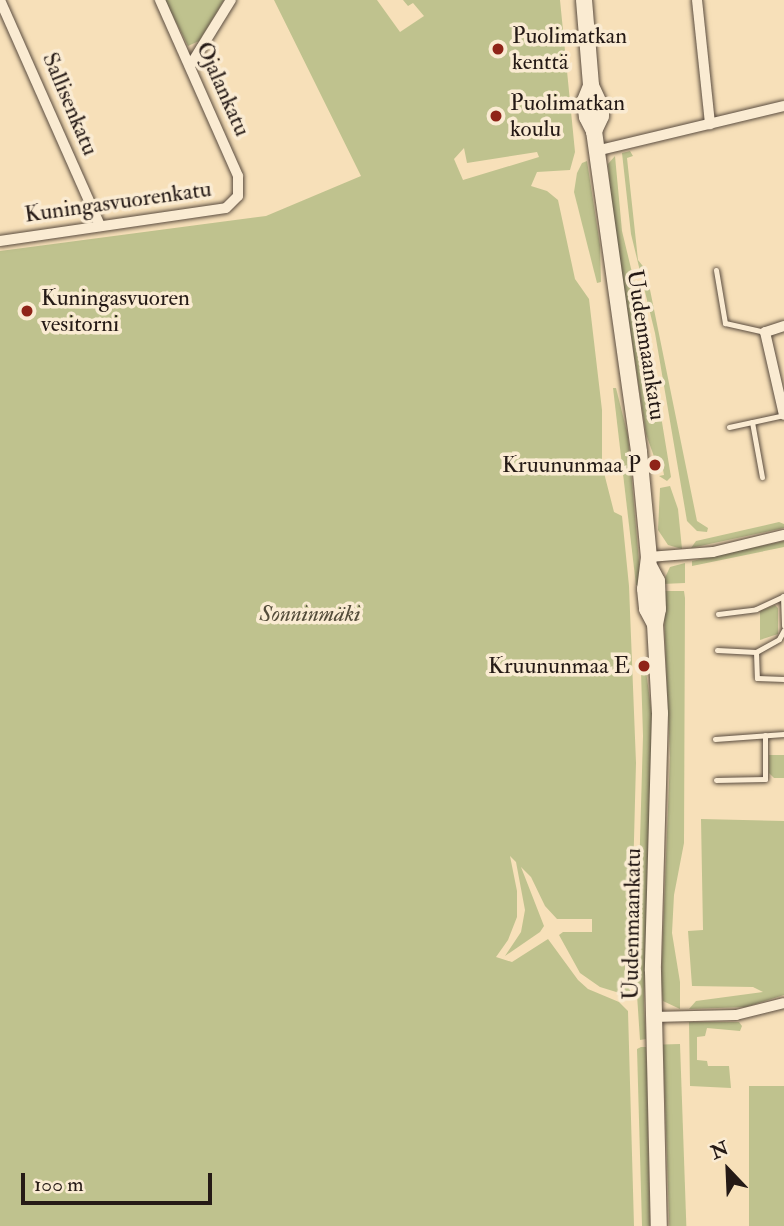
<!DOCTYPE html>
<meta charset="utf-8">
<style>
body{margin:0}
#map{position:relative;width:784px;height:1226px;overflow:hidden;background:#f7e0b9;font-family:"IM FELL Double Pica",serif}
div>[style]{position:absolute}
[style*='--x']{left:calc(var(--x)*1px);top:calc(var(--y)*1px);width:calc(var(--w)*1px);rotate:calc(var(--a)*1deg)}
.green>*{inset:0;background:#bfc28e;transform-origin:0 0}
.roads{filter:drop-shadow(0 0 2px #5a4c3f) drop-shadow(0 0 2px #5a4c3f)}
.service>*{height:5px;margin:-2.5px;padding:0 2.5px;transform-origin:2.5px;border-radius:2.5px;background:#faebd2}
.minor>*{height:10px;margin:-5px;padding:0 5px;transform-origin:5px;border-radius:5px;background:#faebd2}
.secondary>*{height:16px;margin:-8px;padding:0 8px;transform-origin:8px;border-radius:8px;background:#faebd2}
.dots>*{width:19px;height:19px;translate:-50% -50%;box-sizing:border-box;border:4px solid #faebd2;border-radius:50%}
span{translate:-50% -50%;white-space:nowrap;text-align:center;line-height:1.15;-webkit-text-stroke:7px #faebd2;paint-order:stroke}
.poi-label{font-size:23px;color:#251a16}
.left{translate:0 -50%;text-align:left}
.right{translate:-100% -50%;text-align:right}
.street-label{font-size:23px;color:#251a16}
.park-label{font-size:23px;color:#534c3a;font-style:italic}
.north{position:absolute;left:693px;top:1135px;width:70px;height:70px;-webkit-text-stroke:5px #faebd2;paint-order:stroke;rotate:337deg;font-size:19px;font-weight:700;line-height:28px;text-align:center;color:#251a16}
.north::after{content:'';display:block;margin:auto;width:24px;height:32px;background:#251a16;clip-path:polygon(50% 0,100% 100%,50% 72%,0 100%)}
.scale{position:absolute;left:21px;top:1173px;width:191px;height:32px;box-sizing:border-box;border:4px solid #251a16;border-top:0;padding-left:9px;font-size:21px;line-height:24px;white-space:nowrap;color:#251a16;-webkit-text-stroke:5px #faebd2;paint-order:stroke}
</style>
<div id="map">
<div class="green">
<div style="clip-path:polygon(165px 0,224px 0,199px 41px,188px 46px)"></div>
<div style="clip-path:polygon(evenodd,274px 0,377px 0,400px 32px,424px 16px,413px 3px,408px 6px,403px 0,560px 0,575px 152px,570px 170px,537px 172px,531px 186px,547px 191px,558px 200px,575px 279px,589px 299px,602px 410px,602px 465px,614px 512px,622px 516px,629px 586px,636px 763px,630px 992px,626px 995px,600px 987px,580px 973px,559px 935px,563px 932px,592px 932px,592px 919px,557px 919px,545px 906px,531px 877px,521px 867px,544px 926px,540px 932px,505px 956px,521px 932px,525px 910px,516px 862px,510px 856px,517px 891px,517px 917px,508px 940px,496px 957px,512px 962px,548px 939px,578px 980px,588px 989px,619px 1002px,628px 1011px,634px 1226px,0 1226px,0 251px,266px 216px,361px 176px,274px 0,464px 148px,467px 163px,537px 152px,539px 157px,463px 180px,454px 159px,464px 148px)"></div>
<div style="clip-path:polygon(630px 151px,633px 156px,627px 158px,638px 260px,646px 270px,697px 521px,708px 528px,707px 532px,697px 531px,687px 521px,655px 333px,631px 234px,622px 153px)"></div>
<div style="clip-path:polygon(615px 156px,622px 231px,649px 343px,671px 477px,667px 481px,659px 476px,664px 475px,662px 464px,657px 465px,646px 434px,612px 210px,608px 164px)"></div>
<div style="clip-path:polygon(587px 161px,600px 245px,601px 282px,597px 283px,574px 192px,577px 173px,582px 163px)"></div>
<div style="clip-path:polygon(613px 388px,616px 388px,628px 436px,641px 585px,636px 585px)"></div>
<div style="clip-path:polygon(670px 486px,678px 509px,682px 549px,668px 545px,658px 530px,660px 488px)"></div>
<div style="clip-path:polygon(779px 522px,784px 524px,784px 528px,691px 548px,696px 541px)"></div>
<div style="clip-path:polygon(784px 541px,784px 547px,692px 566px,692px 561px)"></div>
<div style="clip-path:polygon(685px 563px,685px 583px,662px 584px,670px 567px)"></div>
<div style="clip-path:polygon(663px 591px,684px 591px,685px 598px,684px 843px,674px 895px,672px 933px,680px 982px,680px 1009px,663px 1001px,661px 983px,670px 757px)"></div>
<div style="clip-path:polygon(775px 605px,778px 608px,778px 634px,760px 640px,760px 611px)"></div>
<div style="clip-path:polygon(646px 671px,652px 715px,644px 1005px,646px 1039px,640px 1040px,636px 980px,643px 736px,641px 672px)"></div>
<div style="clip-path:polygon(769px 755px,784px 755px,784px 778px,774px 778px,769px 773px)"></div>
<div style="clip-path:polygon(701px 819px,784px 821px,784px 995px,746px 1007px,689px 1009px,696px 1001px,763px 992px,753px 987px,692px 986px,688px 931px,703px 930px)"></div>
<div style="clip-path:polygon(689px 1022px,739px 1022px,742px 1026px,740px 1031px,707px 1028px,705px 1036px,697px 1037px,697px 1060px,707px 1061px,708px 1066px,729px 1066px,731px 1088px,690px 1086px)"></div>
<div style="left:680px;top:1044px;width:182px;height:17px;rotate:88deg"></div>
<div style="clip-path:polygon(641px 1047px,646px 1047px,647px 1072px,650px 1226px,642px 1226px,637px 1049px)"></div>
<div style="left:784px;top:1086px;width:140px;height:35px;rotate:90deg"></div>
</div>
<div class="roads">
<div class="service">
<div style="--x:716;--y:270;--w:54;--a:80.4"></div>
<div style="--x:725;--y:323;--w:41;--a:12.7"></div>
<div style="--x:752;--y:422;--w:56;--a:79.7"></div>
<div style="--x:729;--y:427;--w:56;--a:-12.3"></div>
<div style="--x:783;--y:596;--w:30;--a:88"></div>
<div style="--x:718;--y:614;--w:38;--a:-7"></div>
<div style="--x:756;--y:609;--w:31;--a:-25"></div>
<div style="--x:717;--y:650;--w:39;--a:3"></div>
<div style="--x:756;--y:652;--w:26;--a:-29"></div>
<div style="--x:779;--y:639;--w:10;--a:-61"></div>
<div style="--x:756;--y:652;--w:26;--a:88"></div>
<div style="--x:757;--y:678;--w:27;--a:2"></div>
<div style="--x:715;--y:739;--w:69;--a:-4.1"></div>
<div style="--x:716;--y:780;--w:49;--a:-1.2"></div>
<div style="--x:765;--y:779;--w:44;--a:-90"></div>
</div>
<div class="minor">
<div style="--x:0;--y:0;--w:247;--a:66.1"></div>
<div style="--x:697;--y:0;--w:125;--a:84"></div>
<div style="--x:190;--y:66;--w:78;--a:-58.2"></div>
<div style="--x:596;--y:151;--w:193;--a:-13.5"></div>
<div style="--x:0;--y:241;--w:228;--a:-8.3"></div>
<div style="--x:226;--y:208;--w:17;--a:-45"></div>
<div style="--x:238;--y:196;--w:20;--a:-90"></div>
<div style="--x:238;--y:176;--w:193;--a:-113.9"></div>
<div style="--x:784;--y:326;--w:20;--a:162"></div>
<div style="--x:765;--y:332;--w:85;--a:77.1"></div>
<div style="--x:649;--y:557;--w:64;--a:-4.5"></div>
<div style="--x:713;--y:552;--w:73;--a:-13.5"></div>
<div style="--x:653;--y:1017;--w:83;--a:-1.4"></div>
<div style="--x:736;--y:1015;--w:49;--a:-14"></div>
</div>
<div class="secondary">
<div style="--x:584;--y:0;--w:86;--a:85.3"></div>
<div style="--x:591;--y:86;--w:16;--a:112"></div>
<div style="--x:585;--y:101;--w:16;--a:83"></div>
<div style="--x:587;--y:117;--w:16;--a:63"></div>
<div style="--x:594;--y:131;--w:324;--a:82"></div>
<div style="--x:639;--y:452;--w:105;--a:84.6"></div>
<div style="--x:649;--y:557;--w:32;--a:97"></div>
<div style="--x:645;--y:589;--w:20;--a:84"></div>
<div style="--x:647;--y:609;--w:17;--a:62"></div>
<div style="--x:591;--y:86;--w:23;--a:65"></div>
<div style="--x:601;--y:107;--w:9;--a:90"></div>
<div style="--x:601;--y:116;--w:17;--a:115"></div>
<div style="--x:649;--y:566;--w:17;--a:62"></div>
<div style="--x:657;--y:581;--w:28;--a:88"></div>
<div style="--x:658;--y:609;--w:15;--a:101"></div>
<div style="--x:655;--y:624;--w:89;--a:86.8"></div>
<div style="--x:660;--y:713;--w:258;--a:91.6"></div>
<div style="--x:653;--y:971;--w:255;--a:88.7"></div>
</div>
</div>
<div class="dots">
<div style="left:498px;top:49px;background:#8f2418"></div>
<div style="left:496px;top:116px;background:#8f2418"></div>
<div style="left:27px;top:311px;background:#8f2418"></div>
<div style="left:655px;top:465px;background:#8f2418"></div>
<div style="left:644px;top:666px;background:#8f2418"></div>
</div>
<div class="poi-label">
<span class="left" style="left:512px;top:49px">Puolimatkan<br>kenttä</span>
<span class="left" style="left:510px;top:116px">Puolimatkan<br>koulu</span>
<span class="left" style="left:41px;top:311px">Kuningasvuoren<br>vesitorni</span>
<span class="right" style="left:641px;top:465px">Kruununmaa P</span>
<span class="right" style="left:630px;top:666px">Kruununmaa E</span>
</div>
<div class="street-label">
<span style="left:223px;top:89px;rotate:66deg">Ojalankatu</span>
<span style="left:70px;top:104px;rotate:67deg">Sallisenkatu</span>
<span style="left:118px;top:202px;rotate:-8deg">Kuningasvuorenkatu</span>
<span style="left:646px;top:345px;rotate:81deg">Uudenmaankatu</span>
<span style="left:632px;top:924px;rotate:-89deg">Uudenmaankatu</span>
</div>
<div class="park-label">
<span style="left:310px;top:614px">Sonninmäki</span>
</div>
<div class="north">N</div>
<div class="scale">100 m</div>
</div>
